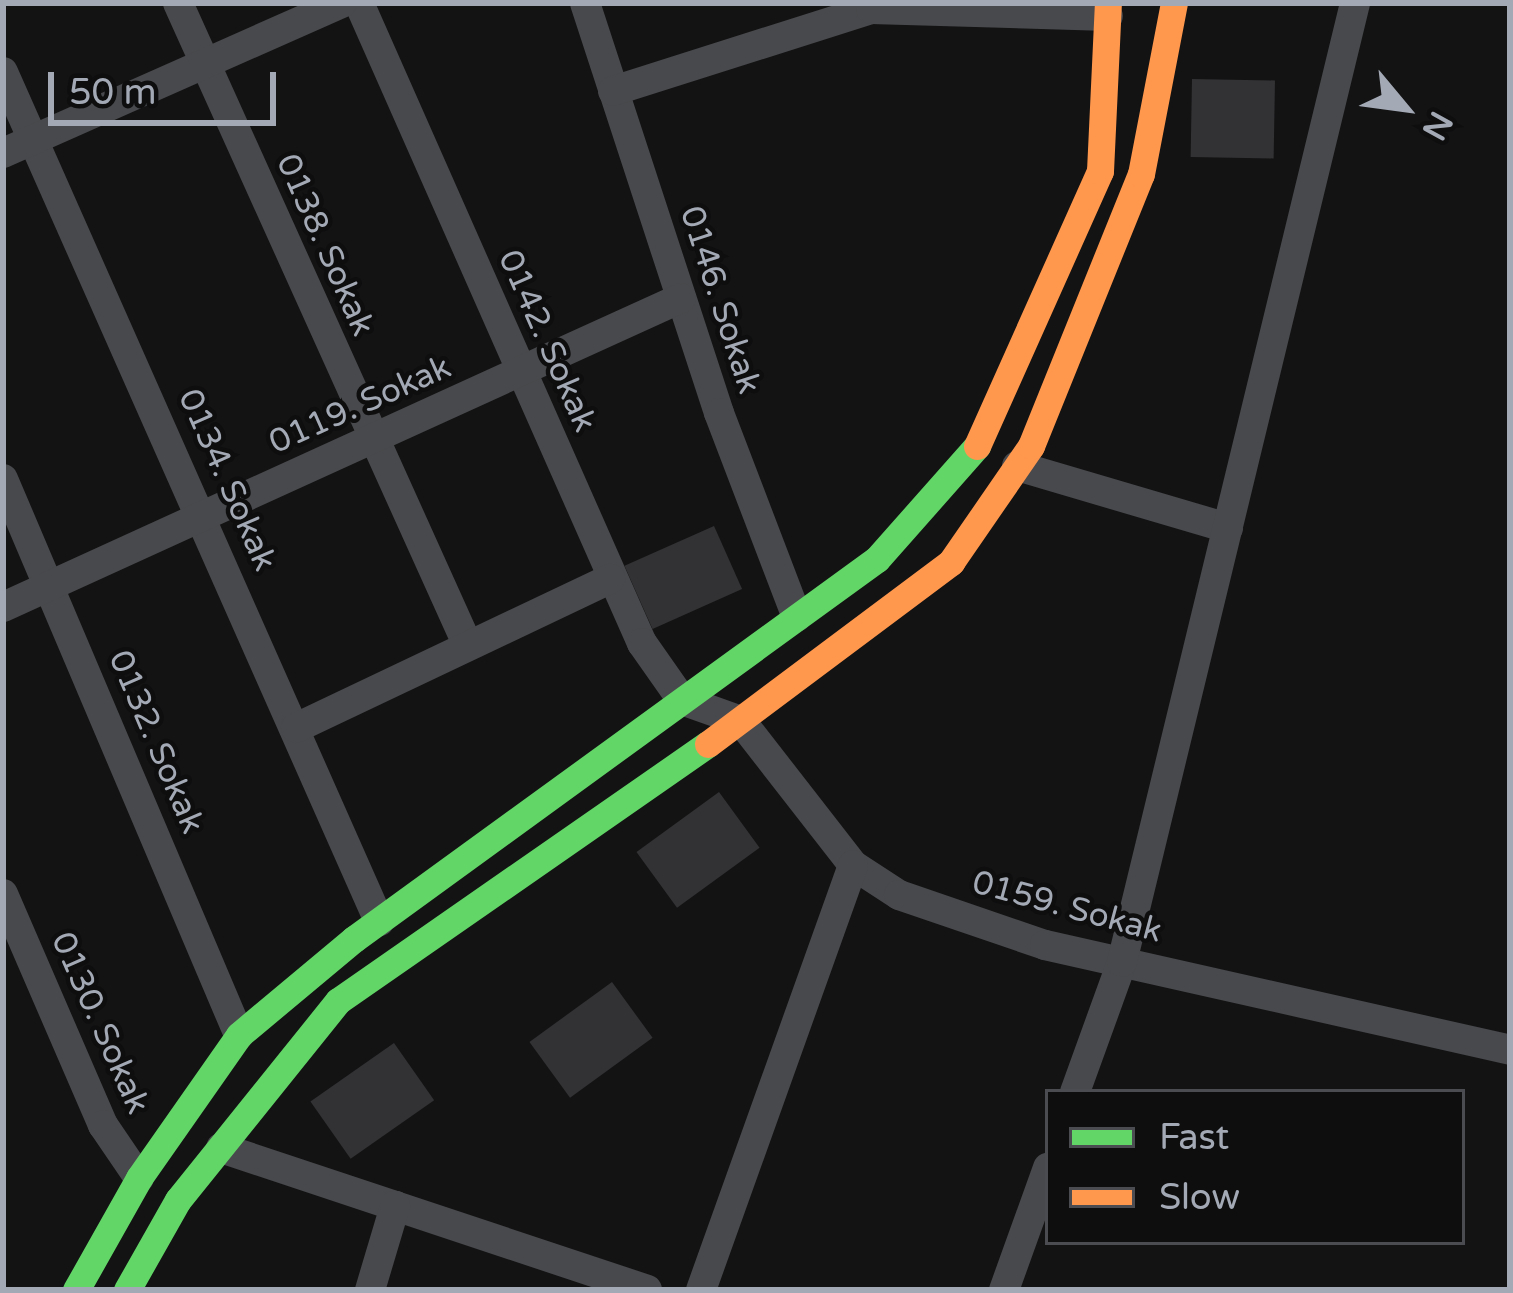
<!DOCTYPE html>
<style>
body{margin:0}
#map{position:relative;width:1513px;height:1293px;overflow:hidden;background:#131314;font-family:"Varela Round",sans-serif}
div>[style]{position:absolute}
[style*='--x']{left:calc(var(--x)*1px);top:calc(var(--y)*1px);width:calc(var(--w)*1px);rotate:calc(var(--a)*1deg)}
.building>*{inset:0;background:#323234;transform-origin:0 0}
.street>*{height:30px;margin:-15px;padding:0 15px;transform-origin:15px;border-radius:15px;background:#48494c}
.fast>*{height:27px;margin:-13.5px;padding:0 13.5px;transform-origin:13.5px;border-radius:13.5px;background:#63d668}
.slow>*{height:27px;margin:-13.5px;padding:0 13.5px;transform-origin:13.5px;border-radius:13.5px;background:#ff974d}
span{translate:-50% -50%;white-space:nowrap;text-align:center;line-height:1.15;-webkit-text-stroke:9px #0e0e0f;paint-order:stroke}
.street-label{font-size:33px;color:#a4aab5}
.frame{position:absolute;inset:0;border:6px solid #a4aab5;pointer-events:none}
.legend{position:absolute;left:1045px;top:1089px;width:420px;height:156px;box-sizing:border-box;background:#0e0e0f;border:3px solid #4a4c51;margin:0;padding:15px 21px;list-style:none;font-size:36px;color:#a4aab5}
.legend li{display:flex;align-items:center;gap:24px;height:60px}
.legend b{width:60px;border:3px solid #4a4c51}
.north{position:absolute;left:1345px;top:48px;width:120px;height:120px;-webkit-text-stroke:9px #0e0e0f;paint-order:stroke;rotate:119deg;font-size:33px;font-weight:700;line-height:48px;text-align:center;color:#a4aab5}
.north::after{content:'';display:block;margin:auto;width:42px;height:54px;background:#a4aab5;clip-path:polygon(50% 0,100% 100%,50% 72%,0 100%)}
.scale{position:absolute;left:48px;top:72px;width:228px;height:54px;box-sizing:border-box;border:6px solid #a4aab5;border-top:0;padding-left:15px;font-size:36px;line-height:42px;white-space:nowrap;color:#a4aab5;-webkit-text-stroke:9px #0e0e0f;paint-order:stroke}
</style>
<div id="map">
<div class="building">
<div style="left:1192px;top:79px;width:83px;height:78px;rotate:1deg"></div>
<div style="left:714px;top:526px;width:69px;height:98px;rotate:66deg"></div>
<div style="left:719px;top:792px;width:69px;height:102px;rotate:54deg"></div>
<div style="left:612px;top:982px;width:69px;height:102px;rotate:54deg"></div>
<div style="left:394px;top:1043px;width:70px;height:102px;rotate:55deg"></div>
</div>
<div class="street">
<div style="--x:178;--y:3;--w:705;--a:65.72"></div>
<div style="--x:359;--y:3;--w:700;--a:66.15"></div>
<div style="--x:642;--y:643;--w:70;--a:54.9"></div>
<div style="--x:682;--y:700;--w:63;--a:19.6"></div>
<div style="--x:741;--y:721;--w:182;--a:52.1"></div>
<div style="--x:853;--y:865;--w:55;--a:33.1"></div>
<div style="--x:899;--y:895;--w:154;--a:18.9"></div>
<div style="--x:1045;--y:945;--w:477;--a:12.7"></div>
<div style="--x:585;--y:3;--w:431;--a:71.9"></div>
<div style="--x:719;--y:413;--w:218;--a:69.1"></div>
<div style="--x:3;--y:72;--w:929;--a:66.11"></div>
<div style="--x:613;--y:91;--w:271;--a:-17.6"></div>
<div style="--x:871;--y:9;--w:237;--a:1.7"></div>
<div style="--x:3;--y:153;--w:371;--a:-23.9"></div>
<div style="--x:1017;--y:466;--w:220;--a:16.4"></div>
<div style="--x:3;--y:479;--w:604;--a:67"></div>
<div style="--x:3;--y:607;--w:745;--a:-24.5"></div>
<div style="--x:296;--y:728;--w:348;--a:-25.4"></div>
<div style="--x:3;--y:894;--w:252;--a:66.6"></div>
<div style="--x:103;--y:1125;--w:64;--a:55.8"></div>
<div style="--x:1075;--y:1092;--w:138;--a:-70.1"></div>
<div style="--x:1122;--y:962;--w:987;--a:-76.34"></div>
<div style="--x:221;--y:1148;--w:449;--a:18.4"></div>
<div style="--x:370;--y:1290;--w:88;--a:-73.4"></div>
<div style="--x:701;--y:1290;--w:451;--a:-70.3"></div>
<div style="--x:1004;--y:1290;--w:130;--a:-70.2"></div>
</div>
<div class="fast">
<div style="--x:76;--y:1290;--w:129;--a:-60.6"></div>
<div style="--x:139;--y:1178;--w:174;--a:-55"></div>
<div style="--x:239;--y:1035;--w:150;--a:-39.9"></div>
<div style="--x:354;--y:939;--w:646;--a:-36"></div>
<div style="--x:877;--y:559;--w:151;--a:-48.5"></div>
<div style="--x:127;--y:1290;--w:103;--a:-60.5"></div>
<div style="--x:178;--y:1200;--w:255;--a:-51.2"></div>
<div style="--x:338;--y:1001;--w:450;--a:-34.8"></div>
</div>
<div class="slow">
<div style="--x:977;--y:446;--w:301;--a:-65.9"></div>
<div style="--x:1100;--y:171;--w:168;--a:-87.3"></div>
<div style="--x:708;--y:744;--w:304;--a:-36.8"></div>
<div style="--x:951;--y:562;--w:141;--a:-55.4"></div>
<div style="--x:1031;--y:446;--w:293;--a:-68"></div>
<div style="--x:1141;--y:174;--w:174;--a:-79.1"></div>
</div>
<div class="street-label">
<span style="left:325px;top:245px;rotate:66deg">0138. Sokak</span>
<span style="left:720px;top:300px;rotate:72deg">0146. Sokak</span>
<span style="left:547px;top:341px;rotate:66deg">0142. Sokak</span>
<span style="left:360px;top:405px;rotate:-24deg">0119. Sokak</span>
<span style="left:227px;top:480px;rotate:66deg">0134. Sokak</span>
<span style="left:156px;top:742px;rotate:67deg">0132. Sokak</span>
<span style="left:1067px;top:907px;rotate:15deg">0159. Sokak</span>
<span style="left:100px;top:1023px;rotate:66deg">0130. Sokak</span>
</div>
<div class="frame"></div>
<ul class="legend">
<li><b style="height:15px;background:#63d668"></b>Fast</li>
<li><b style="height:15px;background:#ff974d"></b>Slow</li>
</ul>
<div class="north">N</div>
<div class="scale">50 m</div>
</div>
